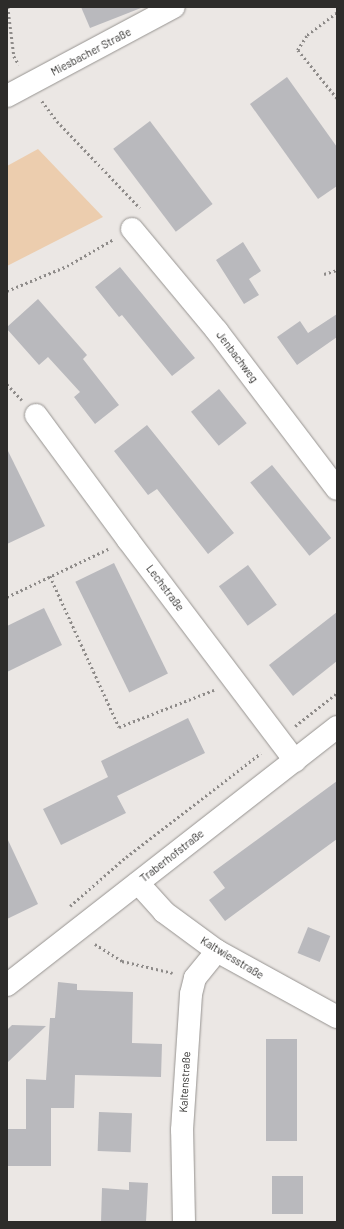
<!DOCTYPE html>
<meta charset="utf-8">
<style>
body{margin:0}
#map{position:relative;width:344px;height:1229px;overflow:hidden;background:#ebe7e4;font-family:Barlow,sans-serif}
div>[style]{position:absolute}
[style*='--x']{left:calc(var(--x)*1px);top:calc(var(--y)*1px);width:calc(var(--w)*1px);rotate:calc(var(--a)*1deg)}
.green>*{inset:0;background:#eccdae}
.building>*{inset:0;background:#b9b9bd;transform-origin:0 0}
.path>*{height:2.5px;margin-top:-1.25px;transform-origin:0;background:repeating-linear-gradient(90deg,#8e8b89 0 2px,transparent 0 5px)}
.roads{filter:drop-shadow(0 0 1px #969390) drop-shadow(0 0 1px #969390)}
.minor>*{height:22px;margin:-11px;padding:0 11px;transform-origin:11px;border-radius:11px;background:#fff}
.major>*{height:22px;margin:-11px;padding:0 11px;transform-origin:11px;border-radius:11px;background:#fff}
span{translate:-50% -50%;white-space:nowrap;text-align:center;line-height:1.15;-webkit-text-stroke:3.5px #fff;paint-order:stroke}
.street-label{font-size:11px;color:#2d2c2a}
.frame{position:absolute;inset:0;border:8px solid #2d2c2a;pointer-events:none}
</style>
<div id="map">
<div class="green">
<div style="clip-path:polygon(38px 149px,103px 217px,7px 266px,7px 166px)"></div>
</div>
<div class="building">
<div style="clip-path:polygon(81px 7px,141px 7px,141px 8px,90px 28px)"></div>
<div style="clip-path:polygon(287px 77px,337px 147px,337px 186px,318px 199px,250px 104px)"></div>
<div style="left:150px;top:121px;width:104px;height:46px;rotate:53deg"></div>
<div style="clip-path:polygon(243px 242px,261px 271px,249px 279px,259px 295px,244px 304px,216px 260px)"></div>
<div style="clip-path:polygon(120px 267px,195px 358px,172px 376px,122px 315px,119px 317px,95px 287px)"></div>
<div style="clip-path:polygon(38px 299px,87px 355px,83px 359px,119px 405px,95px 424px,74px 397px,80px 392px,48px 357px,39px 365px,7px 329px,7px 327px)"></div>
<div style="clip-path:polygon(337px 314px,337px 337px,297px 365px,277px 337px,300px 321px,308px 333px)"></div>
<div style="left:219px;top:389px;width:44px;height:36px;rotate:51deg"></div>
<div style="clip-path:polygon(147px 425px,234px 533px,208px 554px,157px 489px,148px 495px,114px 451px)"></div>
<div style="clip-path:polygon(7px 449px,45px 526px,7px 544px)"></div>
<div style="left:272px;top:465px;width:94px;height:28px;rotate:51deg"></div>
<div style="left:114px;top:563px;width:123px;height:43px;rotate:64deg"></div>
<div style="left:248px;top:565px;width:49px;height:36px;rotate:54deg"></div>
<div style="clip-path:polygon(44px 608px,62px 645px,7px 672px,7px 626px)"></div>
<div style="clip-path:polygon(337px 612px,337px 661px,293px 696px,269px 665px)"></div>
<div style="clip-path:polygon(188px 718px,205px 753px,117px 796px,126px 813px,61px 845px,43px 809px,108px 777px,101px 761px)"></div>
<div style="clip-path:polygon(337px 781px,337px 839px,225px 921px,209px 900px,225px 888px,213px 872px)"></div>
<div style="clip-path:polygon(7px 838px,38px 904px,7px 919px)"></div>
<div style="left:308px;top:927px;width:24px;height:28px;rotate:22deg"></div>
<div style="clip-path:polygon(58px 982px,77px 984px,77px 990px,133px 992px,132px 1043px,162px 1044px,161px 1077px,75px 1075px,74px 1108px,51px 1108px,51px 1166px,7px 1166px,7px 1129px,26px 1129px,26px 1079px,46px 1080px,50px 1018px,55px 1018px)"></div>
<div style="clip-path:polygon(12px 1025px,46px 1026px,7px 1063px,7px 1030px)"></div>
<div style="left:266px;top:1039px;width:31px;height:102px"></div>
<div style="left:99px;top:1112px;width:33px;height:39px;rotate:2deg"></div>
<div style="left:303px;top:1176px;width:38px;height:31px;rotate:90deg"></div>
<div style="clip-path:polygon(129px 1182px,148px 1183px,146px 1222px,101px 1222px,102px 1188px,129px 1190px)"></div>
</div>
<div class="path">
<div style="--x:8;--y:7;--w:49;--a:83"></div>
<div style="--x:14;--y:56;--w:10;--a:61"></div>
<div style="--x:337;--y:13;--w:38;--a:143"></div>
<div style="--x:307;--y:36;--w:17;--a:123"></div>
<div style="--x:298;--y:50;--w:62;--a:50.9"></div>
<div style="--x:42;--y:101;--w:25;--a:53"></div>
<div style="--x:57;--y:121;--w:120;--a:46.3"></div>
<div style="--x:324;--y:274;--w:14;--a:-17"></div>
<div style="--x:7;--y:291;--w:65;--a:-22.6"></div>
<div style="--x:67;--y:266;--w:54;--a:-29.9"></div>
<div style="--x:7;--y:384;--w:22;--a:47"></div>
<div style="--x:50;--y:576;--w:166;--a:65.4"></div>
<div style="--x:119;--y:727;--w:102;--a:-21.3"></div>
<div style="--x:7;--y:597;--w:112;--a:-25.4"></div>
<div style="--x:295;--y:726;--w:53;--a:-38.2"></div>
<div style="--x:70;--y:906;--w:74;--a:-41.2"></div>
<div style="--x:126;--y:857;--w:170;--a:-37.6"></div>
<div style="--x:95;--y:944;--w:32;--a:32"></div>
<div style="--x:122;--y:961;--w:52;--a:13.2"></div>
</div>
<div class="roads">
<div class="minor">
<div style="--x:132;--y:229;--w:133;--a:50.2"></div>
<div style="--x:217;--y:331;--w:198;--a:52.8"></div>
<div style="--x:36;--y:415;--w:155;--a:53.6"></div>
<div style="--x:128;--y:540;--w:277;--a:52.9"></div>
<div style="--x:138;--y:883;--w:39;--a:48"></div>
<div style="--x:164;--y:912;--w:66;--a:36.3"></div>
<div style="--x:217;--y:951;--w:137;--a:28.8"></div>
<div style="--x:7;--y:985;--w:419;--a:-38"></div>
<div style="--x:184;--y:1222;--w:92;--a:-91.2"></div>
<div style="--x:182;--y:1130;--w:136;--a:-86.2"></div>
<div style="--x:191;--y:994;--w:16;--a:-76"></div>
<div style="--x:195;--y:978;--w:35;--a:-51"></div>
</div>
<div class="major">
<div style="--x:7;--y:96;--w:189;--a:-28.1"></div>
</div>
</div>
<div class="street-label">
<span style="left:91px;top:52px;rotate:-28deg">Miesbacher Straße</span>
<span style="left:237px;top:357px;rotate:53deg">Jenbachweg</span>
<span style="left:165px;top:588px;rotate:53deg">Lechstraße</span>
<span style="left:172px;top:856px;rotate:-38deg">Traberhofstraße</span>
<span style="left:232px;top:958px;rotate:31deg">Kaltwiesstraße</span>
<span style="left:185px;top:1082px;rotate:-87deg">Kaltenstraße</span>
</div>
<div class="frame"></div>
</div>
